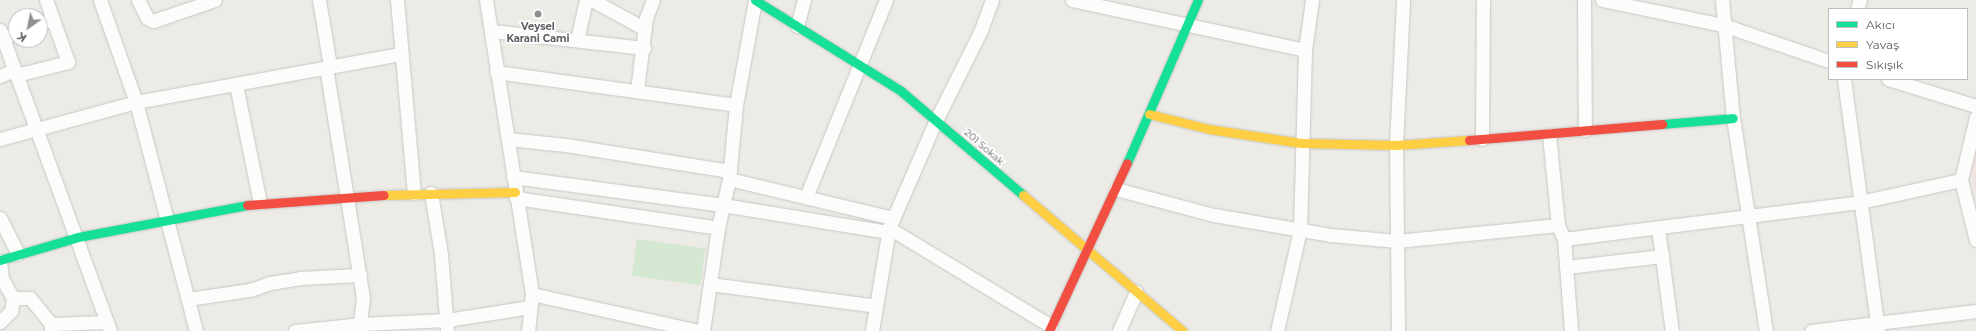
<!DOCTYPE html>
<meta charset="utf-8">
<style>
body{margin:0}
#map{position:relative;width:1976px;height:331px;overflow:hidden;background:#ecebe6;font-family:Montserrat,sans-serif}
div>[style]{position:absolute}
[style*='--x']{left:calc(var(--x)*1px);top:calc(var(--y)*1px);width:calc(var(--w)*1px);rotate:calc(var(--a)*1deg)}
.medical>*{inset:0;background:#f1e3e0}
.green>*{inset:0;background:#d4e8d1;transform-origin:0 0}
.roads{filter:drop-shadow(0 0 1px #c7c7c7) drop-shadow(0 0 1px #c7c7c7)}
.street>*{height:13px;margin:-6.5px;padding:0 6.5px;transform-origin:6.5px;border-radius:6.5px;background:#fcfcfb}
.fast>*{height:9px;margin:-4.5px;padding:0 4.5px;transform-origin:4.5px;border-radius:4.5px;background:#16e098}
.slow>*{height:9px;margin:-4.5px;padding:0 4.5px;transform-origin:4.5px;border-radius:4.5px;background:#ffcf43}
.jam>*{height:9px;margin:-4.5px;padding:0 4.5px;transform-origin:4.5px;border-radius:4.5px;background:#f24e42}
.dots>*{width:11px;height:11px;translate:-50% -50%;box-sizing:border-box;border:2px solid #fff;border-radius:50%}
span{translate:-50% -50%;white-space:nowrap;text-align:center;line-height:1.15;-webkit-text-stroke:3.5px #fff;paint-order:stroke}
.poi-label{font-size:10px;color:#5c6064;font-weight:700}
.street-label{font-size:10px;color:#5c6064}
.legend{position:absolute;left:1828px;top:8px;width:140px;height:72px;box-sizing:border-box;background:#fff;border:1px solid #bebfc1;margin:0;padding:5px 7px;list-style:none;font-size:12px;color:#5c6064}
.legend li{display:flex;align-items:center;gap:8px;height:20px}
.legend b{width:20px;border:1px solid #bebfc1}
.north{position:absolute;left:8px;top:8px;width:40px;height:40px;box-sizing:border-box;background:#fff;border:1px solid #bebfc1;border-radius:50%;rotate:213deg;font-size:11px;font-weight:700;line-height:16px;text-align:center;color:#5c6064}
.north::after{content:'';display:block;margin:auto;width:14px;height:18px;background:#8e9192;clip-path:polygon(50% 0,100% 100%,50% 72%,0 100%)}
</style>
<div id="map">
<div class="medical">
<div style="clip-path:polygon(1976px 145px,1976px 195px,1970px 164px)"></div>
</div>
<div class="green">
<div style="left:637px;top:239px;width:69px;height:37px;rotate:8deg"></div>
</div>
<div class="roads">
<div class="street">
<div style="--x:100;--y:0;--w:108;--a:70.6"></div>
<div style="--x:136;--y:102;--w:237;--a:75.3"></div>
<div style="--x:138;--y:0;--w:20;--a:63"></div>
<div style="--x:147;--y:18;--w:7;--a:27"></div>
<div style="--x:153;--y:21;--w:65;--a:-18.7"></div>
<div style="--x:319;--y:0;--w:67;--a:80.5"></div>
<div style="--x:397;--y:0;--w:194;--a:85"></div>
<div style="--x:486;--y:0;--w:298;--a:81.1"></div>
<div style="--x:532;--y:294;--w:37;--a:96"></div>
<div style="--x:592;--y:0;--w:60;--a:28.7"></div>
<div style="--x:1072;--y:0;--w:238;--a:12.1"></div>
<div style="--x:1584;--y:0;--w:130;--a:89.6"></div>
<div style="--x:1602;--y:0;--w:124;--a:11.7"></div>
<div style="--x:1723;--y:25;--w:112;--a:18.8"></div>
<div style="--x:1722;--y:0;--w:119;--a:84.7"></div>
<div style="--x:1733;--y:118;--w:216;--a:81.2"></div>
<div style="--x:1857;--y:9;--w:9;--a:-72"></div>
<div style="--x:40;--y:23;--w:13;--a:-18"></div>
<div style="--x:797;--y:26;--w:27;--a:-75"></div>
<div style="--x:0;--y:30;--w:320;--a:69.9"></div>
<div style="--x:492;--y:31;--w:153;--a:6.4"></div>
<div style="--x:3;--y:38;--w:14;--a:-21"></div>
<div style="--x:577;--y:40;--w:41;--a:-77.3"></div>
<div style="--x:326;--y:67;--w:234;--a:80.9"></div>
<div style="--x:363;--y:298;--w:33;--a:97"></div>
<div style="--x:496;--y:72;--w:242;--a:7.8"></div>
<div style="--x:16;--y:75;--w:54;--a:-14"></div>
<div style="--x:68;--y:62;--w:66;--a:-109.5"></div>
<div style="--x:0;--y:76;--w:15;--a:-23"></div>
<div style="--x:1844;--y:79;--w:254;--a:82.3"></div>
<div style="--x:1888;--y:79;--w:92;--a:17.1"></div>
<div style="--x:236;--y:85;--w:120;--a:78.5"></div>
<div style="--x:637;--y:90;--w:73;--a:-82.9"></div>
<div style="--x:646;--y:18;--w:19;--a:-69"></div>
<div style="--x:1976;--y:117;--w:65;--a:103.4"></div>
<div style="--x:1961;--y:180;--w:62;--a:76"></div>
<div style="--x:1549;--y:135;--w:90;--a:84.3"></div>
<div style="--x:1558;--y:225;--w:15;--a:67"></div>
<div style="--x:1564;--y:239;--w:92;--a:85.6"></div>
<div style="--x:0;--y:139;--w:141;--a:-15.2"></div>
<div style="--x:136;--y:102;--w:269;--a:-10.3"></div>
<div style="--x:508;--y:139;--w:58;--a:5.9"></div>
<div style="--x:566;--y:145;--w:166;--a:9"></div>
<div style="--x:1482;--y:139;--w:139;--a:-89.6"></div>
<div style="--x:513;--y:177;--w:212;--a:7.6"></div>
<div style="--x:723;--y:205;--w:167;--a:9.3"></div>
<div style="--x:729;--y:179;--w:169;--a:13.4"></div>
<div style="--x:1116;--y:189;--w:101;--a:14.9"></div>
<div style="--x:1214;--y:215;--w:119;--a:9.7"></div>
<div style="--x:1331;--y:235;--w:66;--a:5.2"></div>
<div style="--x:1397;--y:241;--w:162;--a:-5.7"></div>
<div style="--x:431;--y:193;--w:62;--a:80.7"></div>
<div style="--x:441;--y:254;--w:77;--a:85.5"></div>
<div style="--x:806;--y:197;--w:213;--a:-67.9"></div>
<div style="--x:516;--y:198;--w:204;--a:8.4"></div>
<div style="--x:0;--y:218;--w:40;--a:63.4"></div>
<div style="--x:889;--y:228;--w:189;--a:31.2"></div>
<div style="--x:1658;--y:228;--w:104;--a:82.3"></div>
<div style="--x:1564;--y:239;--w:298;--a:-7.1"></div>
<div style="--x:1860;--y:202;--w:103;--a:-12.3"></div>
<div style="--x:0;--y:261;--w:18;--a:84"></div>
<div style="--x:2;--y:279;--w:22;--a:60"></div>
<div style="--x:13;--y:298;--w:17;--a:0"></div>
<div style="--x:30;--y:298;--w:33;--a:51"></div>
<div style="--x:51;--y:324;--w:7;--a:90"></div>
<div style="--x:1566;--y:267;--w:97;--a:-6.5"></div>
<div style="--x:710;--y:284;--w:167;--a:7.5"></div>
<div style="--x:532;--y:294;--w:171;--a:12.5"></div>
<div style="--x:188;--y:299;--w:63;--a:-8.3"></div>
<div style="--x:250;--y:290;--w:21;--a:-19"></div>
<div style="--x:270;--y:283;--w:30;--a:-9"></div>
<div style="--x:300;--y:278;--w:60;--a:-2.9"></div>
<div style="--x:0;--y:322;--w:16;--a:-45"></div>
<div style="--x:11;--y:311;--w:13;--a:-81"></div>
<div style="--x:51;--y:324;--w:56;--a:-2"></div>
<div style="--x:295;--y:331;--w:65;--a:-6.1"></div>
<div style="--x:360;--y:324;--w:87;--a:-2.6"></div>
<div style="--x:447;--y:320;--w:84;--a:-8.9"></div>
<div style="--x:703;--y:331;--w:104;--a:-81.7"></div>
<div style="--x:718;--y:228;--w:50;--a:-77.3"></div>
<div style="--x:729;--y:179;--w:74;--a:-84.6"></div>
<div style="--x:736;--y:105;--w:107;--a:-79.7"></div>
<div style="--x:872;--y:331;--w:104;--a:-80.6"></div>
<div style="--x:889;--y:228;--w:118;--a:-66.5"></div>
<div style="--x:936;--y:120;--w:101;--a:-63.4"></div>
<div style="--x:981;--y:30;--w:32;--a:-70"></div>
<div style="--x:1119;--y:331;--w:43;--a:-66.4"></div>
<div style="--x:1277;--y:331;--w:104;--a:-77.2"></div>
<div style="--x:1300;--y:230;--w:180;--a:-88.4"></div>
<div style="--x:1305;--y:50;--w:50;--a:-82"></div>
<div style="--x:1398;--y:331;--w:186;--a:-90.6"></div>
<div style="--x:1396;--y:145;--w:145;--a:-87.2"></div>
<div style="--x:1811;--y:331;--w:166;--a:-6.9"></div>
</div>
<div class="fast">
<div style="--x:755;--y:0;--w:172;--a:31.9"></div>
<div style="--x:901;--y:91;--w:160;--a:40.4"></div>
<div style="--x:1662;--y:124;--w:71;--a:-4.8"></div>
<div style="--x:1127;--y:163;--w:178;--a:-66.5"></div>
<div style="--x:0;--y:260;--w:81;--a:-16.4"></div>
<div style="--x:78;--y:237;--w:172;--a:-10.7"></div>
</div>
<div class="slow">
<div style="--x:1149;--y:114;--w:62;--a:14"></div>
<div style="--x:1209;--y:129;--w:93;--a:8.7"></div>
<div style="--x:1301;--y:143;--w:95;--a:1.2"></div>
<div style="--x:1396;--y:145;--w:73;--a:-3.9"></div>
<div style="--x:384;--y:195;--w:131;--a:-1.3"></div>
<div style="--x:1023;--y:195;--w:210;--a:40.4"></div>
</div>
<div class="jam">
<div style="--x:1469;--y:140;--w:194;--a:-4.7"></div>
<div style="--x:247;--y:205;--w:137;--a:-4.2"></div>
<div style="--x:1049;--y:331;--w:185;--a:-65.1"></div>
</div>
</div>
<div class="dots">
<div style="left:538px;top:14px;background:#8e9192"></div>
</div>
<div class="poi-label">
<span style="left:538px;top:32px">Veysel<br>Karani Cami</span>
</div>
<div class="street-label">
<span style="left:984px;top:147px;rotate:41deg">201 Sokak</span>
</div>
<ul class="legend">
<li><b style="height:5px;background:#16e098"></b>Akıcı</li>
<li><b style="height:5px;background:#ffcf43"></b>Yavaş</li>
<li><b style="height:5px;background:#f24e42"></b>Sıkışık</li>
</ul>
<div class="north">K</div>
</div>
